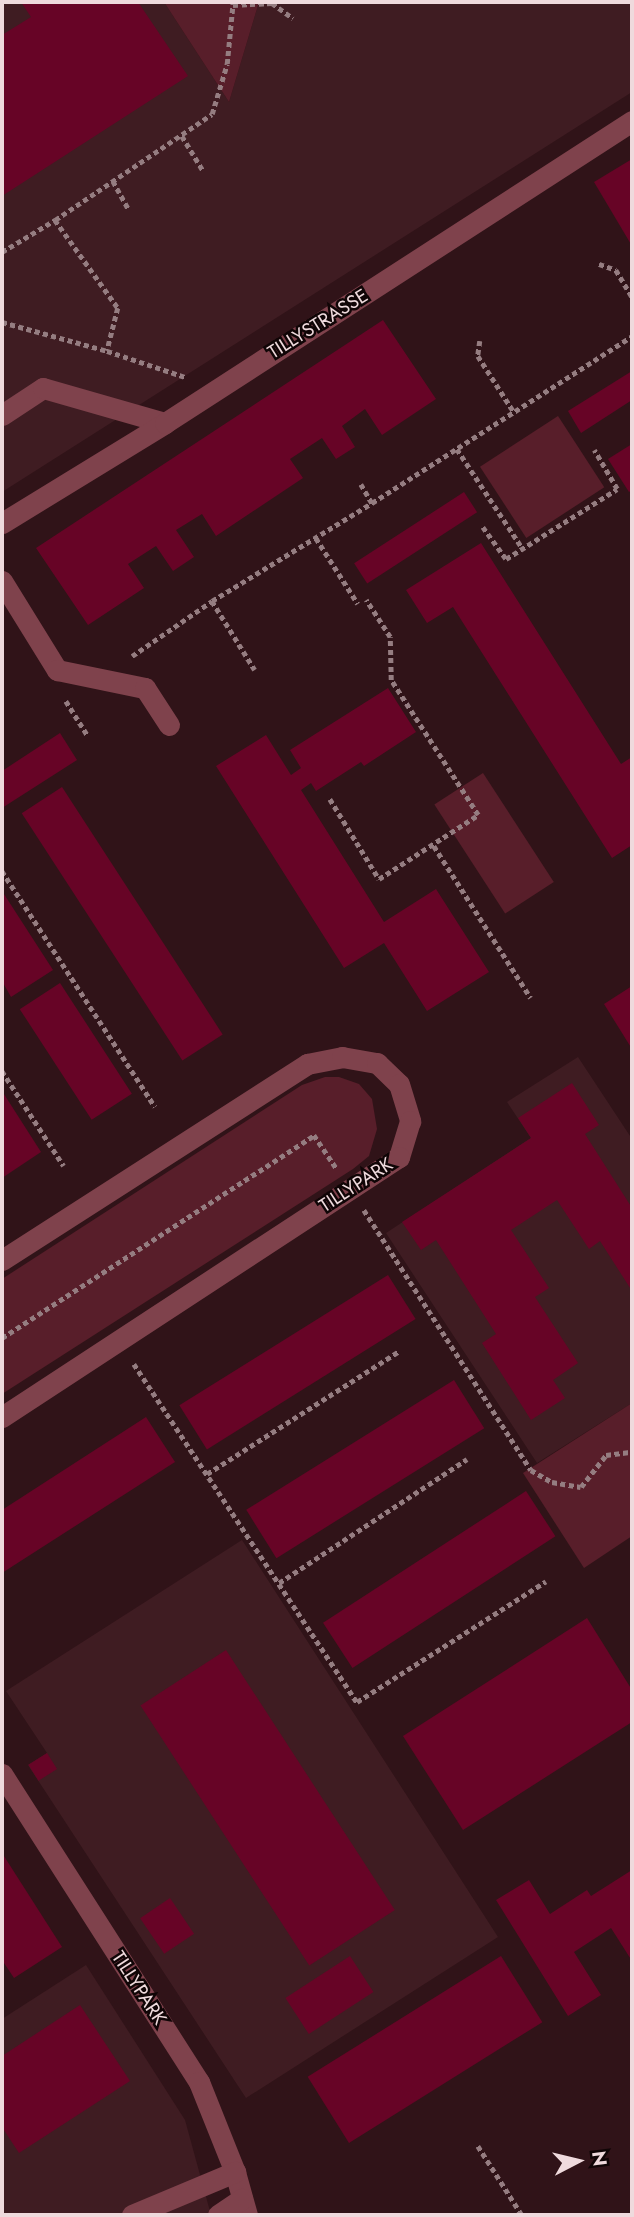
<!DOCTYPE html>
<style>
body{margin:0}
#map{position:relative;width:634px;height:2217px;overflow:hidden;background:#301318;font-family:Jost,sans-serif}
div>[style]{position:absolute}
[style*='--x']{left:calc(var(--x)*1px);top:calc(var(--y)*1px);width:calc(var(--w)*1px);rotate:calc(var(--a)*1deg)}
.built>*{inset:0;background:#3f1c22}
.green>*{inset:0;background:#581e2a;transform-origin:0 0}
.building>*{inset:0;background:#670426;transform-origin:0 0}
.path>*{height:4.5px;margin-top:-2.25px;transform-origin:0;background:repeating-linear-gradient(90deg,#957d81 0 5px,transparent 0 8.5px)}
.minor>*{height:21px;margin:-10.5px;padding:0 10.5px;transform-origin:10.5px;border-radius:10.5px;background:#7f424c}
span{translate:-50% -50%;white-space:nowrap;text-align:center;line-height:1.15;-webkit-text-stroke:5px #100506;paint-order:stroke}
.street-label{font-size:19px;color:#efdadd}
.frame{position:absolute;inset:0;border:4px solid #efdadd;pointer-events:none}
.north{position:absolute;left:543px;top:2126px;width:70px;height:70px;-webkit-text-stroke:5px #100506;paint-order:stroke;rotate:83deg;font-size:19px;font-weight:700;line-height:28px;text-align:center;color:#efdadd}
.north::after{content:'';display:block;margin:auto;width:24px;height:32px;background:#efdadd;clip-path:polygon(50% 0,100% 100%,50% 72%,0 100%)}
</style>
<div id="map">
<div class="built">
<div style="clip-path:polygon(2px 2px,164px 2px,229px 102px,259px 2px,632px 2px,632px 92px,2px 492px)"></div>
<div style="clip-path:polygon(578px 1057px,632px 1139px,632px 1403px,537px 1463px,386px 1233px,531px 1138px,507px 1102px)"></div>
<div style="clip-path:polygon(242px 1540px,498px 1937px,246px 2098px,28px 1765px,47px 1753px,6px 1691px)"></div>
<div style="clip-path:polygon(86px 1965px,185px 2120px,211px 2215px,2px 2215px,2px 2019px)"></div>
</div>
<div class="green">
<div style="clip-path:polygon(164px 2px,259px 2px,229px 102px)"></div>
<div style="left:558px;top:416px;width:85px;height:93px;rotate:57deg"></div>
<div style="left:483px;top:773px;width:130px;height:58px;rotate:57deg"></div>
<div style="clip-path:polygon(325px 1077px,339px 1077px,359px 1084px,372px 1099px,377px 1129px,369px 1156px,353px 1169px,2px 1394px,2px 1279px,302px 1085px)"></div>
<div style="clip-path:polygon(632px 1403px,632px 1536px,584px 1568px,523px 1473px)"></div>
</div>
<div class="building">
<div style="clip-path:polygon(21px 2px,138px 2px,188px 76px,2px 196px,2px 35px,31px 17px)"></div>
<div style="clip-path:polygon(632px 159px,632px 246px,594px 182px)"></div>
<div style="clip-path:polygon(383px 320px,436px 399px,382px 435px,365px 409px,342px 426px,355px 447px,336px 459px,322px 438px,290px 459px,303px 478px,216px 536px,202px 514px,176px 530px,194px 557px,173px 571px,156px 546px,128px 564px,144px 588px,88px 625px,36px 548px)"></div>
<div style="clip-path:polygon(632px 371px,632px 400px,581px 433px,568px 411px)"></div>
<div style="clip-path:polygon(632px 444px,632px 490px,629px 492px,608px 459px)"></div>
<div style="left:464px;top:492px;width:24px;height:131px;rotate:57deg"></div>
<div style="clip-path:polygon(481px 543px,621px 764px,632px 757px,632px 845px,612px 858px,453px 607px,427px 623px,406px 590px)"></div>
<div style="clip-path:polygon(388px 688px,416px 732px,364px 766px,361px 762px,316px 791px,311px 783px,301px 790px,384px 922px,436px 889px,489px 972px,427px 1011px,384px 943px,344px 968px,216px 766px,266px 735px,291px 775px,301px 768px,290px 750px)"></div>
<div style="clip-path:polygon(60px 733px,77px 760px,2px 808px,2px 771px)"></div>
<div style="left:62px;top:787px;width:295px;height:48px;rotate:57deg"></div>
<div style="clip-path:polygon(2px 891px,53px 970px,11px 997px,2px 981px)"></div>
<div style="left:60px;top:983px;width:132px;height:48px;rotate:57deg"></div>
<div style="clip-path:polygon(632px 986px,632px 1049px,604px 1004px)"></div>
<div style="clip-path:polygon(572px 1083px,599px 1125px,585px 1134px,632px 1208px,632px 1291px,600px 1241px,589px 1249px,557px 1200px,511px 1230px,549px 1288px,535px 1297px,578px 1363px,553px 1380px,565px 1398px,531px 1420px,482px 1343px,496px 1334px,436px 1240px,421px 1250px,402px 1222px,531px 1138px,518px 1118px)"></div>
<div style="clip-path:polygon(2px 1091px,41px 1152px,2px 1178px)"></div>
<div style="left:388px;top:1275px;width:52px;height:246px;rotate:58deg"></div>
<div style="left:454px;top:1380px;width:57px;height:245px;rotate:58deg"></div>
<div style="clip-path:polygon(146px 1417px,175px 1462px,2px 1573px,2px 1510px)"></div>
<div style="left:526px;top:1491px;width:54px;height:242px;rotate:57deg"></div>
<div style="clip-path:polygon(587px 1618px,632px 1690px,632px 1722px,463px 1830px,403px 1736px)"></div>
<div style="left:226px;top:1650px;width:310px;height:102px;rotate:57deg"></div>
<div style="left:47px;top:1753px;width:19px;height:22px;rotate:58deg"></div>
<div style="clip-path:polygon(2px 1853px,62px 1947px,14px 1978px,2px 1960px)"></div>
<div style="clip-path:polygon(632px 1870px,632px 1961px,611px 1928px,574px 1952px,601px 1995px,568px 2016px,496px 1900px,529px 1880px,550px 1914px,587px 1890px,591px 1896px)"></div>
<div style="left:170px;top:1898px;width:43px;height:36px;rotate:56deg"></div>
<div style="left:350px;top:1956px;width:43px;height:77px;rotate:57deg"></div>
<div style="left:501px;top:1956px;width:78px;height:228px;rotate:58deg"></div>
<div style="clip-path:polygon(80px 2005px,130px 2081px,19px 2153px,2px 2127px,2px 2056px)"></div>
</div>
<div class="path">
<div style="--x:233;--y:5;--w:39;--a:-3"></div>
<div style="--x:272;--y:3;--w:26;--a:36"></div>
<div style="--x:182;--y:136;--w:42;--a:58.6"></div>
<div style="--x:113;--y:181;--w:31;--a:61"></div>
<div style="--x:55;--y:220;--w:108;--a:54.4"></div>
<div style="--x:118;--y:308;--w:44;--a:104.3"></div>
<div style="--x:2;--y:252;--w:62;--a:-31.1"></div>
<div style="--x:55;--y:220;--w:189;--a:-34"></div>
<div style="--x:212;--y:114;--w:52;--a:-73.3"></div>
<div style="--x:227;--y:64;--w:62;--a:-84.5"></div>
<div style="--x:599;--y:264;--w:18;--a:19"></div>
<div style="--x:616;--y:270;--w:31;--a:59"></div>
<div style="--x:2;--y:322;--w:109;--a:15.4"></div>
<div style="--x:107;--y:351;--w:82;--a:18.4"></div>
<div style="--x:480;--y:341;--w:15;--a:98"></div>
<div style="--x:478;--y:356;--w:67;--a:57.3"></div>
<div style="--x:457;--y:449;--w:120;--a:56.6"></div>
<div style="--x:361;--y:484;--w:22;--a:60"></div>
<div style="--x:483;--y:527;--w:39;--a:54"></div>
<div style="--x:506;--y:559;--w:131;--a:-32.2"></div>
<div style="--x:617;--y:489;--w:45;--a:-120.5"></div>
<div style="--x:316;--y:538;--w:78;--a:57.5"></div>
<div style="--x:212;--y:601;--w:81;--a:58.1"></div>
<div style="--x:132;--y:656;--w:97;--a:-34.5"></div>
<div style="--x:212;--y:601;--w:188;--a:-31.5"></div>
<div style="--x:372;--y:503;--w:309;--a:-32.7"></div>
<div style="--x:66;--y:701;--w:41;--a:57.8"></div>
<div style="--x:330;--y:799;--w:94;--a:58.5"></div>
<div style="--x:379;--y:879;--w:118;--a:-32.9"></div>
<div style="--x:478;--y:815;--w:161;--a:-122.8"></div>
<div style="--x:391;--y:680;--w:43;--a:-91.3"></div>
<div style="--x:390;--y:637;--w:44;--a:-123"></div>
<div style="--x:434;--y:846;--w:180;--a:57.5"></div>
<div style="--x:2;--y:871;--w:281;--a:57"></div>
<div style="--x:2;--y:1071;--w:113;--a:56.9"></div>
<div style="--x:364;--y:1210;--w:309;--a:57.3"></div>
<div style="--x:531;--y:1470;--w:24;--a:30"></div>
<div style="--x:552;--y:1482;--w:29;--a:10"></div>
<div style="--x:581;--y:1487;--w:41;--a:-52"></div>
<div style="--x:606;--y:1455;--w:26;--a:-7"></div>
<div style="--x:2;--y:1338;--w:372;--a:-33"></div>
<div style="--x:314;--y:1135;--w:40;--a:56"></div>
<div style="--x:134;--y:1364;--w:405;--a:56.6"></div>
<div style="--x:357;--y:1702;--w:224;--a:-32.6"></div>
<div style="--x:207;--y:1474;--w:227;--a:-32.6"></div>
<div style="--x:279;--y:1583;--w:225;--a:-33.4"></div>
<div style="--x:478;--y:2146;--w:82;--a:57.5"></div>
</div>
<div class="minor">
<div style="--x:2;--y:415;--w:49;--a:-33.4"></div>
<div style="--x:43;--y:388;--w:127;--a:16"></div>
<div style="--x:2;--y:523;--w:191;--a:-31.5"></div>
<div style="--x:165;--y:423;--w:556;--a:-32.89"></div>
<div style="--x:2;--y:581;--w:105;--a:58.3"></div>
<div style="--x:57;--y:670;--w:90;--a:11.6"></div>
<div style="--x:145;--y:688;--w:44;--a:57"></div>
<div style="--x:2;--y:1260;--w:363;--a:-32.7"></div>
<div style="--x:307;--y:1064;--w:36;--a:-11"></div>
<div style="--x:342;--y:1057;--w:36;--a:10"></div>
<div style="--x:377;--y:1063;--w:30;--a:44"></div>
<div style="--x:399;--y:1084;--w:39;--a:73"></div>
<div style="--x:410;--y:1121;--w:38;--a:107"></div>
<div style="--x:399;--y:1157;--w:475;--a:146.8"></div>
<div style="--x:2;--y:1774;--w:366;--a:57.4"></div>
<div style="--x:199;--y:2082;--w:97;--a:68.2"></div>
<div style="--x:235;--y:2172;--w:45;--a:74.4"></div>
<div style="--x:132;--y:2215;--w:112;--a:-22.7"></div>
<div style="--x:218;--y:2215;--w:29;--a:-34"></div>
</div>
<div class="street-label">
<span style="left:318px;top:324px;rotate:-32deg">TILLYSTRASSE</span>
<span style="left:356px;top:1185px;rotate:-33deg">TILLYPARK</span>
<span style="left:139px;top:1988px;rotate:57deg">TILLYPARK</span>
</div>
<div class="frame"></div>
<div class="north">N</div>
</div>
